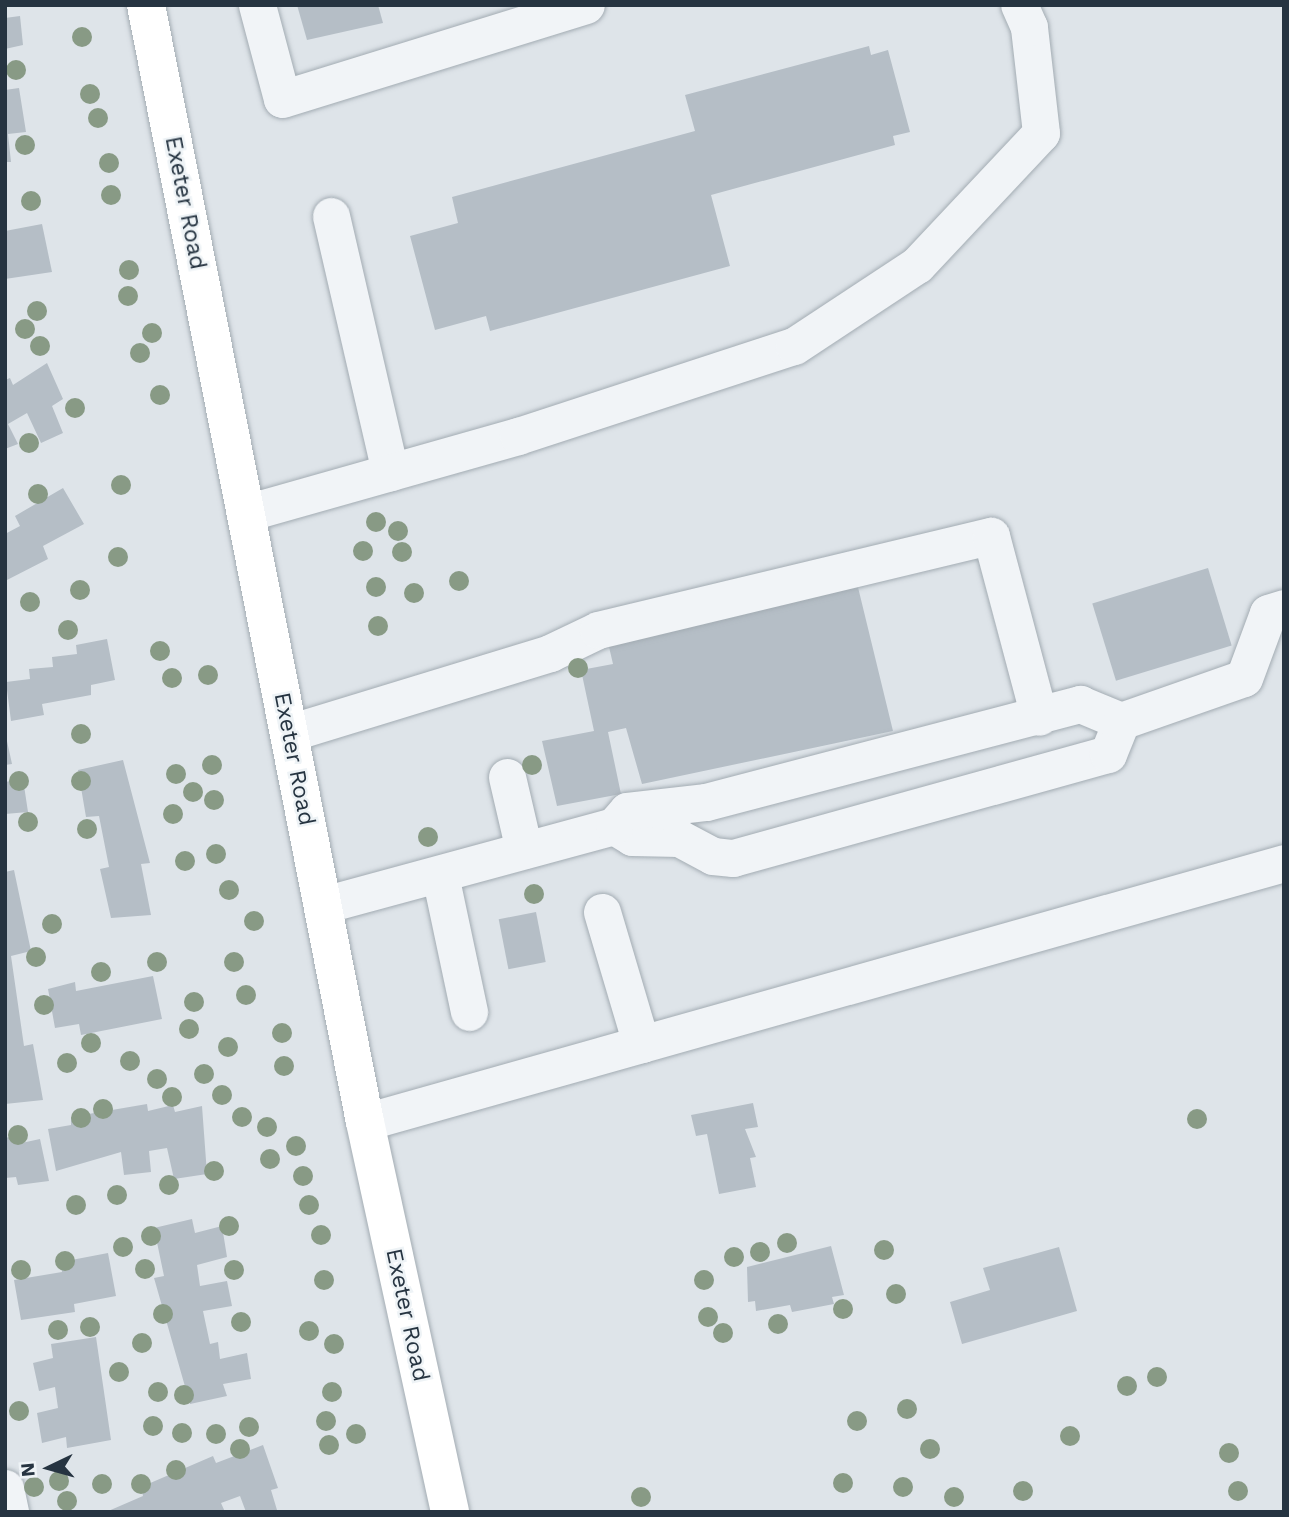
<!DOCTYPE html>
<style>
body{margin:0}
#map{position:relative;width:1289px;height:1517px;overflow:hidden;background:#dee4e9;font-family:"Work Sans",sans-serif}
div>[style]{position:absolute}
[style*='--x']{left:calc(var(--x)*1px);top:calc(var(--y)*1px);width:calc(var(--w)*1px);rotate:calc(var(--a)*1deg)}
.building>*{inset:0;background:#b5bec6;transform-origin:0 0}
.roads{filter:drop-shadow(0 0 2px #a3acb3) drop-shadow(0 0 2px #a3acb3)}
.minor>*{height:37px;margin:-18.5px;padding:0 18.5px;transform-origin:18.5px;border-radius:18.5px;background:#f1f4f7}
.major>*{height:38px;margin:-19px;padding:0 19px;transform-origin:19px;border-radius:19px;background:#fff}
.trees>*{width:20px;height:20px;margin:-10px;border-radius:50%;background:#889a85}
span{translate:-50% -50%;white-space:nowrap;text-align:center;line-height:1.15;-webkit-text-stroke:5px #eef3f6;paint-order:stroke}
.street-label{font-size:23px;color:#263441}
.frame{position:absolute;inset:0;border:7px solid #263441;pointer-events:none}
.north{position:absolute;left:14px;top:1433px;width:70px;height:70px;-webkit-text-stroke:5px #eef3f6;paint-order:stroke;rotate:265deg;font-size:19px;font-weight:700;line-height:28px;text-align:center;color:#263441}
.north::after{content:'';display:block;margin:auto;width:24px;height:32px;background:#263441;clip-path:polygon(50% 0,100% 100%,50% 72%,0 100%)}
</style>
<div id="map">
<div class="building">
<div style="clip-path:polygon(297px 5px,378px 5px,383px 23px,307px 40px)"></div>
<div style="clip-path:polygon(20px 16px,23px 45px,5px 49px,5px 18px)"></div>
<div style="clip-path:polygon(869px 46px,871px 55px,888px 50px,910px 132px,893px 136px,895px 145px,711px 195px,730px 266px,490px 331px,486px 316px,435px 330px,410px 236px,458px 223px,452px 197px,695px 131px,685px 95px)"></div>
<div style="clip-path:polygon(19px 88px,26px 132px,8px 134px,11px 162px,5px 162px,5px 90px)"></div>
<div style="clip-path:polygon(42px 224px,52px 272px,5px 279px,5px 231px)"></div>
<div style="clip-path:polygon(47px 363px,63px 399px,52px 406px,63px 433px,41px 443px,27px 413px,8px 424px,18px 444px,5px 449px,5px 380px,10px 378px,13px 385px)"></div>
<div style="clip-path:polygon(63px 488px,84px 524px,43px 546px,48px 559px,5px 581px,5px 534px,20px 526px,15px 516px)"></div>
<div style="left:1208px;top:568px;width:81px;height:121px;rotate:73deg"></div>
<div style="clip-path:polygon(856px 579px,893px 731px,642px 784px,626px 728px,608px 732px,621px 794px,557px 806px,542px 741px,594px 731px,581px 670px,613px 664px,606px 634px)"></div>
<div style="clip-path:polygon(107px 639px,115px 680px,91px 685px,91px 695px,42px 704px,44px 715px,11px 721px,6px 682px,30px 679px,29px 669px,53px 667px,52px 657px,77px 654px,76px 645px)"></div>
<div style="clip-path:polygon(5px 732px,12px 764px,5px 765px)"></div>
<div style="clip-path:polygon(123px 760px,150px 863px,141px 864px,151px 915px,111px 918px,100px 869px,109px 867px,99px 816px,86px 817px,78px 770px)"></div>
<div style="clip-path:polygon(23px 779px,28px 812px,5px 814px,5px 782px)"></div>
<div style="clip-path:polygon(14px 870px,31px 951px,11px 956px,24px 1046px,33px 1044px,43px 1100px,5px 1104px,5px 872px)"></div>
<div style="left:536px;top:912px;width:51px;height:38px;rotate:79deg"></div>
<div style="clip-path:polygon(153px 976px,162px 1019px,81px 1035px,79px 1024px,55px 1028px,48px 989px,75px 982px,76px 991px)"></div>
<div style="clip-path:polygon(753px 1103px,758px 1127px,745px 1129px,756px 1157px,750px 1158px,756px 1187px,719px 1194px,707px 1134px,696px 1136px,691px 1115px)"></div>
<div style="clip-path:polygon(147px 1104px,148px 1111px,173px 1105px,175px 1112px,202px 1106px,207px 1174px,174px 1179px,167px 1148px,149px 1151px,151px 1172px,124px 1175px,121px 1152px,56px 1171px,48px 1129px,71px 1125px,71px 1117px)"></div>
<div style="clip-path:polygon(14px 1136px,17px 1144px,40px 1139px,49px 1181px,18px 1185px,16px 1177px,5px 1178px,5px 1138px)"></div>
<div style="clip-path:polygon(192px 1219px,195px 1233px,222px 1226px,227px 1257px,197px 1265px,200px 1286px,227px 1281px,232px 1306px,203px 1311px,210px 1344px,218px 1342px,220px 1359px,247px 1353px,251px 1379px,223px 1384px,227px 1396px,190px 1404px,154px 1278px,164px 1276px,154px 1228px)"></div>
<div style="clip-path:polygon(831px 1246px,844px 1295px,832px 1297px,834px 1304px,792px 1312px,790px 1305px,756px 1311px,755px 1301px,748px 1302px,747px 1267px)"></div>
<div style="clip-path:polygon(1059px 1247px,1077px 1311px,962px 1344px,950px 1302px,990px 1290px,983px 1268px)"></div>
<div style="clip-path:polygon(108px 1253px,116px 1296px,74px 1304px,75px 1312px,21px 1320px,14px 1280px,62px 1272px,61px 1262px)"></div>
<div style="clip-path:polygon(96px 1337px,111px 1440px,67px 1448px,66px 1437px,42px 1443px,37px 1413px,58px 1408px,55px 1387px,39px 1391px,33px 1363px,53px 1358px,51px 1344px)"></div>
<div style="clip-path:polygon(263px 1445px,278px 1488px,271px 1490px,277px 1510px,246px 1512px,240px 1496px,221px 1503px,225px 1512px,106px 1512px,143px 1496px,141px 1487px,213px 1456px,216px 1463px)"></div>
</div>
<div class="roads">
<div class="minor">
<div style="--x:257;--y:5;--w:97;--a:75.1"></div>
<div style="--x:282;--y:99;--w:318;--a:-17.2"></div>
<div style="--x:331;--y:216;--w:263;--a:77"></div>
<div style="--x:246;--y:513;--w:283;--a:-15.8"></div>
<div style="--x:518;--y:436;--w:290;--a:-18.1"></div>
<div style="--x:794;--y:346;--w:147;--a:-33.4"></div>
<div style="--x:917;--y:265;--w:181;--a:-46.8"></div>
<div style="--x:1041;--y:133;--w:107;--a:-96.5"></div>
<div style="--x:1029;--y:27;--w:24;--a:-114"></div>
<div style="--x:289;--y:733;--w:273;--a:-17"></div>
<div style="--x:550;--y:653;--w:53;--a:-25.6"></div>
<div style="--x:598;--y:630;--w:404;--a:-13.5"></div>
<div style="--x:991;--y:536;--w:187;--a:75.1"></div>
<div style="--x:507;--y:777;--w:75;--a:76.9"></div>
<div style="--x:614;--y:826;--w:21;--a:31"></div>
<div style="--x:632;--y:837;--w:47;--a:1.2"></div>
<div style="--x:679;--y:838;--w:38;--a:28"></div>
<div style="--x:713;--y:856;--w:20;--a:6"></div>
<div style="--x:733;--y:858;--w:389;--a:-15.5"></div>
<div style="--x:1108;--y:754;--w:35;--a:-68"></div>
<div style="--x:440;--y:875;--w:140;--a:78"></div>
<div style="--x:323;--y:905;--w:302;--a:-15.2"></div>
<div style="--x:614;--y:826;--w:20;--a:-49"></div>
<div style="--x:627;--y:811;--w:80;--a:-6.5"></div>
<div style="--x:706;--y:802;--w:387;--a:-14.7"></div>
<div style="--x:1080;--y:704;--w:44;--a:22.5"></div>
<div style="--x:1121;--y:721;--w:130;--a:-19.3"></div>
<div style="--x:1244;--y:678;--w:69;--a:-69.7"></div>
<div style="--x:1268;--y:613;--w:17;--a:-17"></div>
<div style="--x:602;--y:912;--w:138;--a:73.5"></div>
<div style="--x:365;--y:1122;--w:955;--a:-15.74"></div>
<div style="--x:5;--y:1488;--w:25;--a:78"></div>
</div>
<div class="major">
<div style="--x:146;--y:5;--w:1138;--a:78.91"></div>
<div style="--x:365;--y:1122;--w:399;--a:77.7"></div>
</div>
</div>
<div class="trees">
<div style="left:82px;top:37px"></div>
<div style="left:16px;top:70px"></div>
<div style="left:90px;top:94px"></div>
<div style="left:98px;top:118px"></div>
<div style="left:25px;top:145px"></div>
<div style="left:109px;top:163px"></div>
<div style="left:111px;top:195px"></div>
<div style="left:31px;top:201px"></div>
<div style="left:129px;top:270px"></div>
<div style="left:128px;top:296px"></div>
<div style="left:37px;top:311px"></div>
<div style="left:25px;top:329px"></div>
<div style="left:152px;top:333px"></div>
<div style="left:40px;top:346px"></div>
<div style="left:140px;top:353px"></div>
<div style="left:160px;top:395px"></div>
<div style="left:75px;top:408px"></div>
<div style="left:29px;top:443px"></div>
<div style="left:121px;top:485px"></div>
<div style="left:38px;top:494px"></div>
<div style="left:376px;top:522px"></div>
<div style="left:398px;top:531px"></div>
<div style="left:363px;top:551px"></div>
<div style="left:402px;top:552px"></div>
<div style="left:118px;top:557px"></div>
<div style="left:459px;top:581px"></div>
<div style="left:376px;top:587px"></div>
<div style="left:80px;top:590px"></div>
<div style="left:414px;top:593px"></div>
<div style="left:30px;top:602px"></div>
<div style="left:378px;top:626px"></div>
<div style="left:68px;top:630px"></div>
<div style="left:160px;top:651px"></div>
<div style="left:578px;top:668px"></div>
<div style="left:208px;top:675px"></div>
<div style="left:172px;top:678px"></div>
<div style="left:81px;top:734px"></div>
<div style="left:212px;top:765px"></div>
<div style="left:532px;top:765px"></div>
<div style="left:176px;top:774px"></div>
<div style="left:19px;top:781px"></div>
<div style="left:81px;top:781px"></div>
<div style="left:193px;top:792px"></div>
<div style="left:214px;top:800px"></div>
<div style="left:173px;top:814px"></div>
<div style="left:28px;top:822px"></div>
<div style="left:87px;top:829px"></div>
<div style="left:428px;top:837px"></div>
<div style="left:216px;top:854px"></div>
<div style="left:185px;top:861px"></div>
<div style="left:229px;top:890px"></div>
<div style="left:534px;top:894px"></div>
<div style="left:254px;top:921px"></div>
<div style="left:52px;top:924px"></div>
<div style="left:36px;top:957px"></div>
<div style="left:157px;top:962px"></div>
<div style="left:234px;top:962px"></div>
<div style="left:101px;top:972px"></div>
<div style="left:246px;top:995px"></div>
<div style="left:194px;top:1002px"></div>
<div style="left:44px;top:1005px"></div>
<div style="left:189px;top:1029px"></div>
<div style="left:282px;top:1033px"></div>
<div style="left:91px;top:1043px"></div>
<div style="left:228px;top:1047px"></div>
<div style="left:130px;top:1061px"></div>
<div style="left:67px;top:1063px"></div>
<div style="left:284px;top:1066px"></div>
<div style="left:204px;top:1074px"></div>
<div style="left:157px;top:1079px"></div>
<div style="left:222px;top:1095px"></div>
<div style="left:172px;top:1097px"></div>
<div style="left:103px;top:1109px"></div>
<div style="left:242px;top:1117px"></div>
<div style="left:81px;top:1118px"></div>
<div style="left:1197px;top:1119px"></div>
<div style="left:267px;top:1127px"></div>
<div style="left:18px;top:1135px"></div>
<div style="left:296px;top:1146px"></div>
<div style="left:270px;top:1159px"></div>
<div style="left:214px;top:1171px"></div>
<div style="left:303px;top:1176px"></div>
<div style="left:169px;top:1185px"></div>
<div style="left:117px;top:1195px"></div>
<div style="left:76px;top:1205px"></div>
<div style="left:309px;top:1205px"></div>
<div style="left:229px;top:1226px"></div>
<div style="left:321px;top:1235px"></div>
<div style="left:151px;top:1236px"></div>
<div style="left:787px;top:1243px"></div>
<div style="left:123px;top:1247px"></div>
<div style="left:884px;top:1250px"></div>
<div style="left:760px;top:1252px"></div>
<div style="left:734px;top:1257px"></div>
<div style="left:65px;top:1261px"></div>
<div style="left:145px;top:1269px"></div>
<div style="left:21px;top:1270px"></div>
<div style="left:234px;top:1270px"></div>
<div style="left:324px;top:1280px"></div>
<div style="left:704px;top:1280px"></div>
<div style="left:896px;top:1294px"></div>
<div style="left:843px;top:1309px"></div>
<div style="left:163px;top:1314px"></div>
<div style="left:708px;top:1317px"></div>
<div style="left:241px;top:1322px"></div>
<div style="left:778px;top:1324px"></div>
<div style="left:90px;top:1327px"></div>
<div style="left:58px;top:1330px"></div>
<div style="left:309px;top:1331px"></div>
<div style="left:723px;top:1333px"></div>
<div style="left:142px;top:1343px"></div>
<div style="left:334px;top:1344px"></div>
<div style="left:119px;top:1372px"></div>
<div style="left:1157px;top:1377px"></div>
<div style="left:1127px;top:1386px"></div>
<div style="left:158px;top:1392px"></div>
<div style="left:332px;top:1392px"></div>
<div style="left:184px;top:1395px"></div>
<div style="left:907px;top:1409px"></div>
<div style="left:19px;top:1411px"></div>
<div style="left:326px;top:1421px"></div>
<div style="left:857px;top:1421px"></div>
<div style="left:153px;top:1426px"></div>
<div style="left:249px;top:1427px"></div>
<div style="left:182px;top:1433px"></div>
<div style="left:216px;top:1434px"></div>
<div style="left:356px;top:1434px"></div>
<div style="left:1070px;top:1436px"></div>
<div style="left:329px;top:1445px"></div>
<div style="left:240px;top:1449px"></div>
<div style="left:930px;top:1449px"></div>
<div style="left:1229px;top:1453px"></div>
<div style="left:176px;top:1470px"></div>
<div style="left:59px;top:1481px"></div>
<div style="left:843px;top:1483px"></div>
<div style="left:102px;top:1484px"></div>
<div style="left:141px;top:1484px"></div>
<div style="left:34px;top:1487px"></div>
<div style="left:903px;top:1487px"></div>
<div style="left:1023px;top:1491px"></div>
<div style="left:1238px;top:1491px"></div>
<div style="left:641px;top:1497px"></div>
<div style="left:954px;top:1497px"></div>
<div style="left:67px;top:1501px"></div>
</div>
<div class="street-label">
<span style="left:185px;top:203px;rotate:79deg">Exeter Road</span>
<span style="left:294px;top:759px;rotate:79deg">Exeter Road</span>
<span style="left:407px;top:1315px;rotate:78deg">Exeter Road</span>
</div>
<div class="frame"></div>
<div class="north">N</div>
</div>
